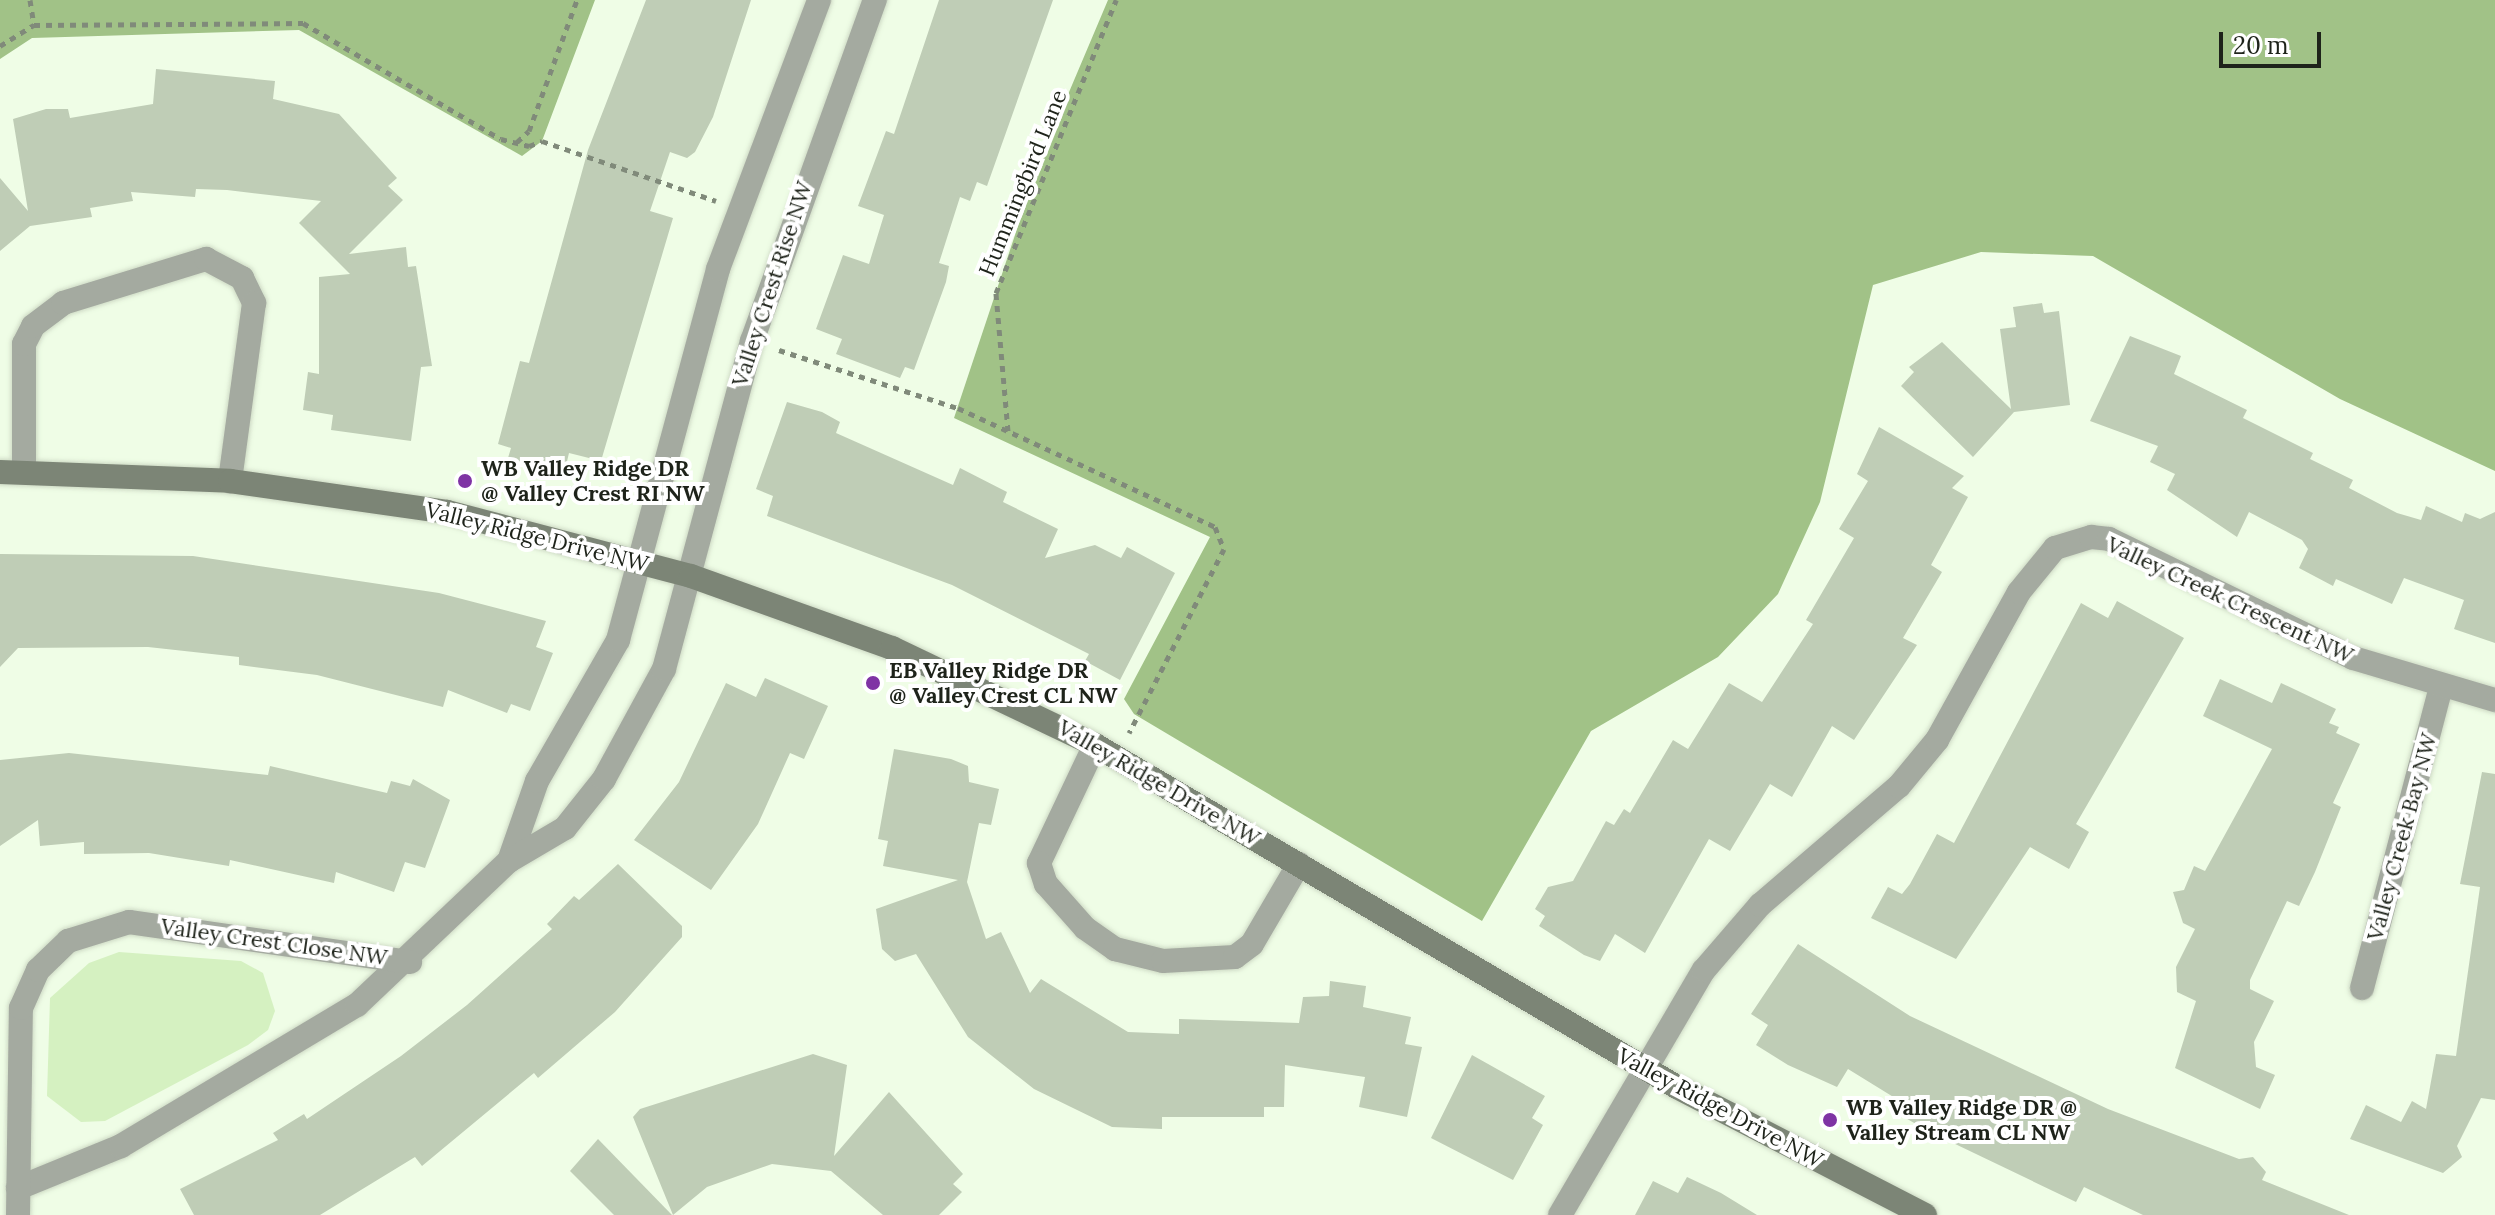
<!DOCTYPE html>
<style>
body{margin:0}
#map{position:relative;width:2495px;height:1215px;overflow:hidden;background:#effde6;font-family:Lora,serif}
div>[style]{position:absolute}
[style*='--x']{left:calc(var(--x)*1px);top:calc(var(--y)*1px);width:calc(var(--w)*1px);rotate:calc(var(--a)*1deg)}
.green>*{inset:0;background:#d5f1c1}
.forest>*{inset:0;background:#a1c287}
.building>*{inset:0;background:#bfcdb6}
.path>*{height:5px;margin-top:-2.5px;transform-origin:0;background:repeating-linear-gradient(90deg,#808a7a 0 6px,transparent 0 12px)}
.roads{filter:drop-shadow(0 0 2px #cedac5) drop-shadow(0 0 2px #cedac5)}
.street>*{height:24px;margin:-12px;padding:0 12px;transform-origin:12px;border-radius:12px;background:#a4aaa0}
.secondary>*{height:24px;margin:-12px;padding:0 12px;transform-origin:12px;border-radius:12px;background:#7c8576}
.dots>*{width:22px;height:22px;translate:-50% -50%;box-sizing:border-box;border:4px solid #fff;border-radius:50%}
span{translate:-50% -50%;white-space:nowrap;text-align:center;line-height:1.15;-webkit-text-stroke:8px #fff;paint-order:stroke}
.street-label{font-size:22px;color:#1e231a}
.poi-label{font-size:22px;color:#1e231a;font-weight:700}
.left{translate:0 -50%;text-align:left}
.scale{position:absolute;left:2219px;top:32px;width:102px;height:36px;box-sizing:border-box;border:4px solid #1e231a;border-top:0;padding-left:10px;font-size:24px;line-height:28px;white-space:nowrap;color:#1e231a;-webkit-text-stroke:6px #fff;paint-order:stroke}
</style>
<div id="map">
<div class="green">
<div style="clip-path:polygon(119px 952px,241px 961px,263px 973px,275px 1011px,268px 1030px,248px 1045px,105px 1121px,81px 1122px,47px 1096px,50px 998px,89px 963px)"></div>
</div>
<div class="forest">
<div style="clip-path:polygon(0 0,595px 0,542px 141px,522px 156px,299px 30px,32px 38px,0 59px)"></div>
<div style="clip-path:polygon(1108px 0,2495px 0,2495px 471px,2340px 399px,2093px 256px,1981px 252px,1873px 285px,1820px 502px,1778px 594px,1718px 657px,1591px 731px,1482px 921px,1134px 714px,1124px 699px,1210px 537px,954px 418px,1039px 163px)"></div>
</div>
<div class="building">
<div style="clip-path:polygon(646px 0,751px 0,713px 117px,695px 152px,687px 158px,670px 152px,650px 211px,673px 218px,601px 461px,569px 453px,564px 474px,508px 458px,511px 448px,498px 444px,520px 361px,529px 363px,588px 150px)"></div>
<div style="clip-path:polygon(939px 0,1053px 0,987px 186px,977px 182px,970px 201px,960px 197px,939px 263px,949px 266px,946px 282px,914px 370px,905px 367px,900px 378px,836px 354px,842px 339px,816px 329px,843px 255px,869px 264px,884px 215px,858px 206px,886px 131px,894px 134px)"></div>
<div style="clip-path:polygon(156px 69px,275px 81px,273px 99px,339px 114px,397px 178px,388px 186px,403px 200px,349px 254px,406px 247px,408px 267px,416px 266px,432px 366px,421px 367px,411px 441px,331px 430px,333px 415px,303px 410px,308px 372px,319px 374px,319px 277px,350px 274px,299px 223px,321px 201px,227px 190px,196px 189px,195px 197px,131px 192px,133px 201px,90px 208px,92px 217px,30px 226px,0 251px,0 178px,28px 211px,13px 119px,46px 109px,68px 109px,70px 118px,153px 104px)"></div>
<div style="clip-path:polygon(2042px 303px,2044px 313px,2059px 311px,2070px 405px,2014px 412px,1973px 457px,1901px 386px,1914px 372px,1909px 367px,1942px 342px,2011px 409px,2000px 329px,2016px 327px,2013px 307px)"></div>
<div style="clip-path:polygon(2130px 336px,2181px 356px,2174px 374px,2247px 410px,2243px 418px,2313px 453px,2310px 459px,2353px 480px,2349px 488px,2397px 513px,2421px 520px,2426px 506px,2462px 522px,2465px 513px,2480px 519px,2495px 512px,2495px 643px,2454px 629px,2464px 600px,2404px 578px,2392px 604px,2336px 579px,2333px 586px,2299px 568px,2308px 549px,2302px 540px,2249px 512px,2237px 537px,2167px 490px,2175px 474px,2150px 462px,2158px 446px,2090px 421px)"></div>
<div style="clip-path:polygon(787px 402px,822px 412px,840px 422px,836px 433px,953px 485px,960px 468px,1007px 492px,1003px 502px,1058px 529px,1045px 558px,1095px 545px,1121px 558px,1127px 547px,1175px 573px,1120px 680px,1085px 661px,1089px 654px,952px 585px,767px 516px,773px 496px,756px 489px)"></div>
<div style="clip-path:polygon(1879px 427px,1964px 476px,1952px 488px,1968px 497px,1931px 565px,1942px 572px,1903px 638px,1917px 645px,1854px 740px,1832px 726px,1792px 797px,1770px 784px,1730px 851px,1709px 839px,1645px 953px,1615px 934px,1600px 961px,1584px 955px,1539px 926px,1545px 916px,1535px 909px,1548px 887px,1573px 881px,1606px 821px,1614px 825px,1624px 809px,1630px 813px,1673px 740px,1688px 749px,1729px 683px,1762px 702px,1813px 624px,1806px 620px,1854px 538px,1839px 529px,1868px 481px,1857px 474px)"></div>
<div style="clip-path:polygon(0 554px,193px 556px,439px 593px,546px 621px,536px 647px,553px 653px,530px 711px,511px 704px,507px 713px,448px 690px,443px 707px,317px 675px,239px 665px,239px 657px,148px 647px,18px 648px,0 667px)"></div>
<div style="clip-path:polygon(2117px 601px,2184px 638px,2076px 824px,2089px 832px,2069px 869px,2030px 847px,1956px 959px,1871px 918px,1888px 887px,1902px 894px,1910px 884px,1937px 834px,1954px 843px,2081px 603px,2108px 618px)"></div>
<div style="clip-path:polygon(765px 678px,828px 706px,804px 759px,790px 753px,758px 824px,711px 890px,634px 840px,679px 782px,726px 683px,756px 697px)"></div>
<div style="clip-path:polygon(2220px 679px,2272px 703px,2281px 683px,2336px 709px,2329px 723px,2339px 727px,2336px 733px,2360px 744px,2333px 803px,2341px 807px,2315px 872px,2299px 906px,2287px 901px,2250px 980px,2250px 989px,2274px 1001px,2254px 1042px,2256px 1067px,2275px 1075px,2260px 1109px,2175px 1068px,2196px 1001px,2177px 992px,2176px 967px,2195px 929px,2183px 923px,2173px 892px,2184px 890px,2194px 866px,2205px 871px,2272px 749px,2203px 716px)"></div>
<div style="clip-path:polygon(894px 749px,951px 759px,968px 766px,969px 782px,999px 789px,991px 825px,979px 823px,967px 882px,986px 939px,1001px 932px,1030px 993px,1041px 979px,1128px 1032px,1179px 1034px,1179px 1019px,1299px 1023px,1303px 997px,1329px 996px,1330px 981px,1366px 986px,1363px 1007px,1411px 1017px,1405px 1044px,1422px 1047px,1407px 1117px,1359px 1107px,1365px 1077px,1285px 1065px,1284px 1107px,1264px 1107px,1264px 1117px,1162px 1117px,1162px 1129px,1112px 1127px,1034px 1089px,968px 1037px,916px 954px,895px 961px,882px 949px,876px 909px,958px 880px,883px 866px,888px 841px,878px 839px)"></div>
<div style="clip-path:polygon(69px 753px,268px 775px,270px 766px,387px 793px,391px 781px,410px 786px,413px 779px,450px 800px,425px 868px,405px 862px,394px 892px,336px 872px,334px 883px,230px 860px,229px 866px,149px 853px,84px 854px,84px 842px,40px 846px,38px 820px,0 846px,0 760px)"></div>
<div style="clip-path:polygon(2482px 772px,2495px 774px,2495px 1100px,2481px 1098px,2457px 1146px,2462px 1157px,2443px 1173px,2350px 1139px,2366px 1105px,2401px 1122px,2412px 1101px,2426px 1109px,2436px 1054px,2456px 1056px,2480px 887px,2460px 884px)"></div>
<div style="clip-path:polygon(618px 864px,682px 926px,682px 937px,615px 1012px,538px 1078px,534px 1073px,422px 1166px,415px 1157px,320px 1215px,194px 1215px,180px 1189px,278px 1140px,273px 1133px,304px 1114px,307px 1119px,401px 1056px,467px 1005px,552px 929px,547px 924px,574px 896px,579px 900px)"></div>
<div style="clip-path:polygon(1798px 944px,1910px 1016px,2108px 1109px,2239px 1159px,2253px 1157px,2266px 1172px,2262px 1180px,2349px 1215px,2143px 1215px,2084px 1187px,2076px 1202px,1928px 1131px,1890px 1109px,1895px 1098px,1848px 1069px,1837px 1087px,1788px 1065px,1756px 1045px,1768px 1025px,1751px 1014px)"></div>
<div style="clip-path:polygon(813px 1054px,847px 1065px,834px 1156px,889px 1092px,963px 1174px,953px 1184px,962px 1192px,939px 1215px,883px 1215px,831px 1171px,772px 1164px,707px 1187px,673px 1215px,633px 1117px,640px 1109px)"></div>
<div style="clip-path:polygon(1472px 1055px,1545px 1096px,1532px 1118px,1543px 1125px,1513px 1180px,1431px 1138px)"></div>
<div style="clip-path:polygon(598px 1139px,672px 1215px,614px 1215px,570px 1171px)"></div>
<div style="clip-path:polygon(1687px 1177px,1721px 1193px,1757px 1215px,1635px 1215px,1653px 1181px,1678px 1193px)"></div>
</div>
<div class="path">
<div style="--x:30;--y:0;--w:25;--a:81"></div>
<div style="--x:0;--y:46;--w:40;--a:-32"></div>
<div style="--x:34;--y:25;--w:269;--a:-0.4"></div>
<div style="--x:303;--y:23;--w:229;--a:30.4"></div>
<div style="--x:501;--y:139;--w:29;--a:14"></div>
<div style="--x:529;--y:146;--w:14;--a:-21"></div>
<div style="--x:542;--y:141;--w:184;--a:19"></div>
<div style="--x:517;--y:142;--w:16;--a:-43"></div>
<div style="--x:529;--y:131;--w:140;--a:-69.9"></div>
<div style="--x:779;--y:350;--w:188;--a:18"></div>
<div style="--x:958;--y:408;--w:283;--a:24.8"></div>
<div style="--x:1215;--y:527;--w:24;--a:68"></div>
<div style="--x:1224;--y:549;--w:207;--a:117.3"></div>
<div style="--x:1008;--y:431;--w:139;--a:-95"></div>
<div style="--x:996;--y:293;--w:317;--a:-67.7"></div>
</div>
<div class="roads">
<div class="street">
<div style="--x:24;--y:472;--w:128;--a:-90"></div>
<div style="--x:24;--y:344;--w:20;--a:-63"></div>
<div style="--x:33;--y:326;--w:38;--a:-37"></div>
<div style="--x:63;--y:303;--w:150;--a:-17.1"></div>
<div style="--x:206;--y:259;--w:41;--a:27.8"></div>
<div style="--x:242;--y:278;--w:28;--a:64"></div>
<div style="--x:254;--y:303;--w:180;--a:97.7"></div>
<div style="--x:1095;--y:745;--w:131;--a:115.4"></div>
<div style="--x:1039;--y:863;--w:22;--a:72"></div>
<div style="--x:1046;--y:884;--w:59;--a:48.4"></div>
<div style="--x:1085;--y:928;--w:37;--a:35"></div>
<div style="--x:1115;--y:949;--w:49;--a:14"></div>
<div style="--x:1163;--y:961;--w:72;--a:-3.2"></div>
<div style="--x:1235;--y:957;--w:21;--a:-37"></div>
<div style="--x:1252;--y:944;--w:93;--a:-59.6"></div>
<div style="--x:509;--y:861;--w:85;--a:-70.7"></div>
<div style="--x:537;--y:781;--w:163;--a:-60.1"></div>
<div style="--x:618;--y:640;--w:384;--a:-74.9"></div>
<div style="--x:718;--y:269;--w:287;--a:-69.4"></div>
<div style="--x:2362;--y:988;--w:311;--a:-75.3"></div>
<div style="--x:18;--y:1188;--w:111;--a:-22.2"></div>
<div style="--x:121;--y:1146;--w:275;--a:-30.9"></div>
<div style="--x:357;--y:1005;--w:209;--a:-43.5"></div>
<div style="--x:509;--y:861;--w:65;--a:-30.5"></div>
<div style="--x:565;--y:828;--w:63;--a:-51.5"></div>
<div style="--x:604;--y:779;--w:125;--a:-61.4"></div>
<div style="--x:664;--y:669;--w:340;--a:-75"></div>
<div style="--x:752;--y:341;--w:363;--a:-70.2"></div>
<div style="--x:18;--y:1215;--w:207;--a:-89.2"></div>
<div style="--x:21;--y:1008;--w:42;--a:-65.9"></div>
<div style="--x:38;--y:970;--w:42;--a:-44"></div>
<div style="--x:68;--y:941;--w:64;--a:-17.3"></div>
<div style="--x:129;--y:922;--w:284;--a:8.1"></div>
<div style="--x:1560;--y:1215;--w:284;--a:-59.6"></div>
<div style="--x:1704;--y:970;--w:86;--a:-49.3"></div>
<div style="--x:1760;--y:905;--w:183;--a:-40.6"></div>
<div style="--x:1899;--y:786;--w:60;--a:-50.4"></div>
<div style="--x:1937;--y:740;--w:169;--a:-61"></div>
<div style="--x:2019;--y:592;--w:57;--a:-50.7"></div>
<div style="--x:2055;--y:548;--w:38;--a:-17"></div>
<div style="--x:2091;--y:537;--w:18;--a:6"></div>
<div style="--x:2109;--y:539;--w:271;--a:26"></div>
<div style="--x:2353;--y:658;--w:148;--a:16.5"></div>
</div>
<div class="secondary">
<div style="--x:0;--y:472;--w:230;--a:2.2"></div>
<div style="--x:230;--y:481;--w:219;--a:8.1"></div>
<div style="--x:447;--y:512;--w:252;--a:14.7"></div>
<div style="--x:691;--y:576;--w:214;--a:19.7"></div>
<div style="--x:892;--y:648;--w:225;--a:25.5"></div>
<div style="--x:1095;--y:745;--w:675;--a:30.44"></div>
<div style="--x:1677;--y:1087;--w:279;--a:27.3"></div>
</div>
</div>
<div class="dots">
<div style="left:465px;top:481px;background:#7f33a4"></div>
<div style="left:873px;top:683px;background:#7f33a4"></div>
<div style="left:1830px;top:1120px;background:#7f33a4"></div>
</div>
<div class="street-label">
<span style="left:1023px;top:183px;rotate:-68deg">Hummingbird Lane</span>
<span style="left:772px;top:284px;rotate:-72deg">Valley Crest Rise NW</span>
<span style="left:537px;top:537px;rotate:14deg">Valley Ridge Drive NW</span>
<span style="left:2230px;top:600px;rotate:25deg">Valley Creek Crescent NW</span>
<span style="left:1159px;top:783px;rotate:30deg">Valley Ridge Drive NW</span>
<span style="left:2402px;top:837px;rotate:-75deg">Valley Creek Bay NW</span>
<span style="left:274px;top:942px;rotate:8deg">Valley Crest Close NW</span>
<span style="left:1720px;top:1108px;rotate:28deg">Valley Ridge Drive NW</span>
</div>
<div class="poi-label">
<span class="left" style="left:481px;top:481px">WB Valley Ridge DR<br>@ Valley Crest RI NW</span>
<span class="left" style="left:889px;top:683px">EB Valley Ridge DR<br>@ Valley Crest CL NW</span>
<span class="left" style="left:1846px;top:1120px">WB Valley Ridge DR @<br>Valley Stream CL NW</span>
</div>
<div class="scale">20 m</div>
</div>
